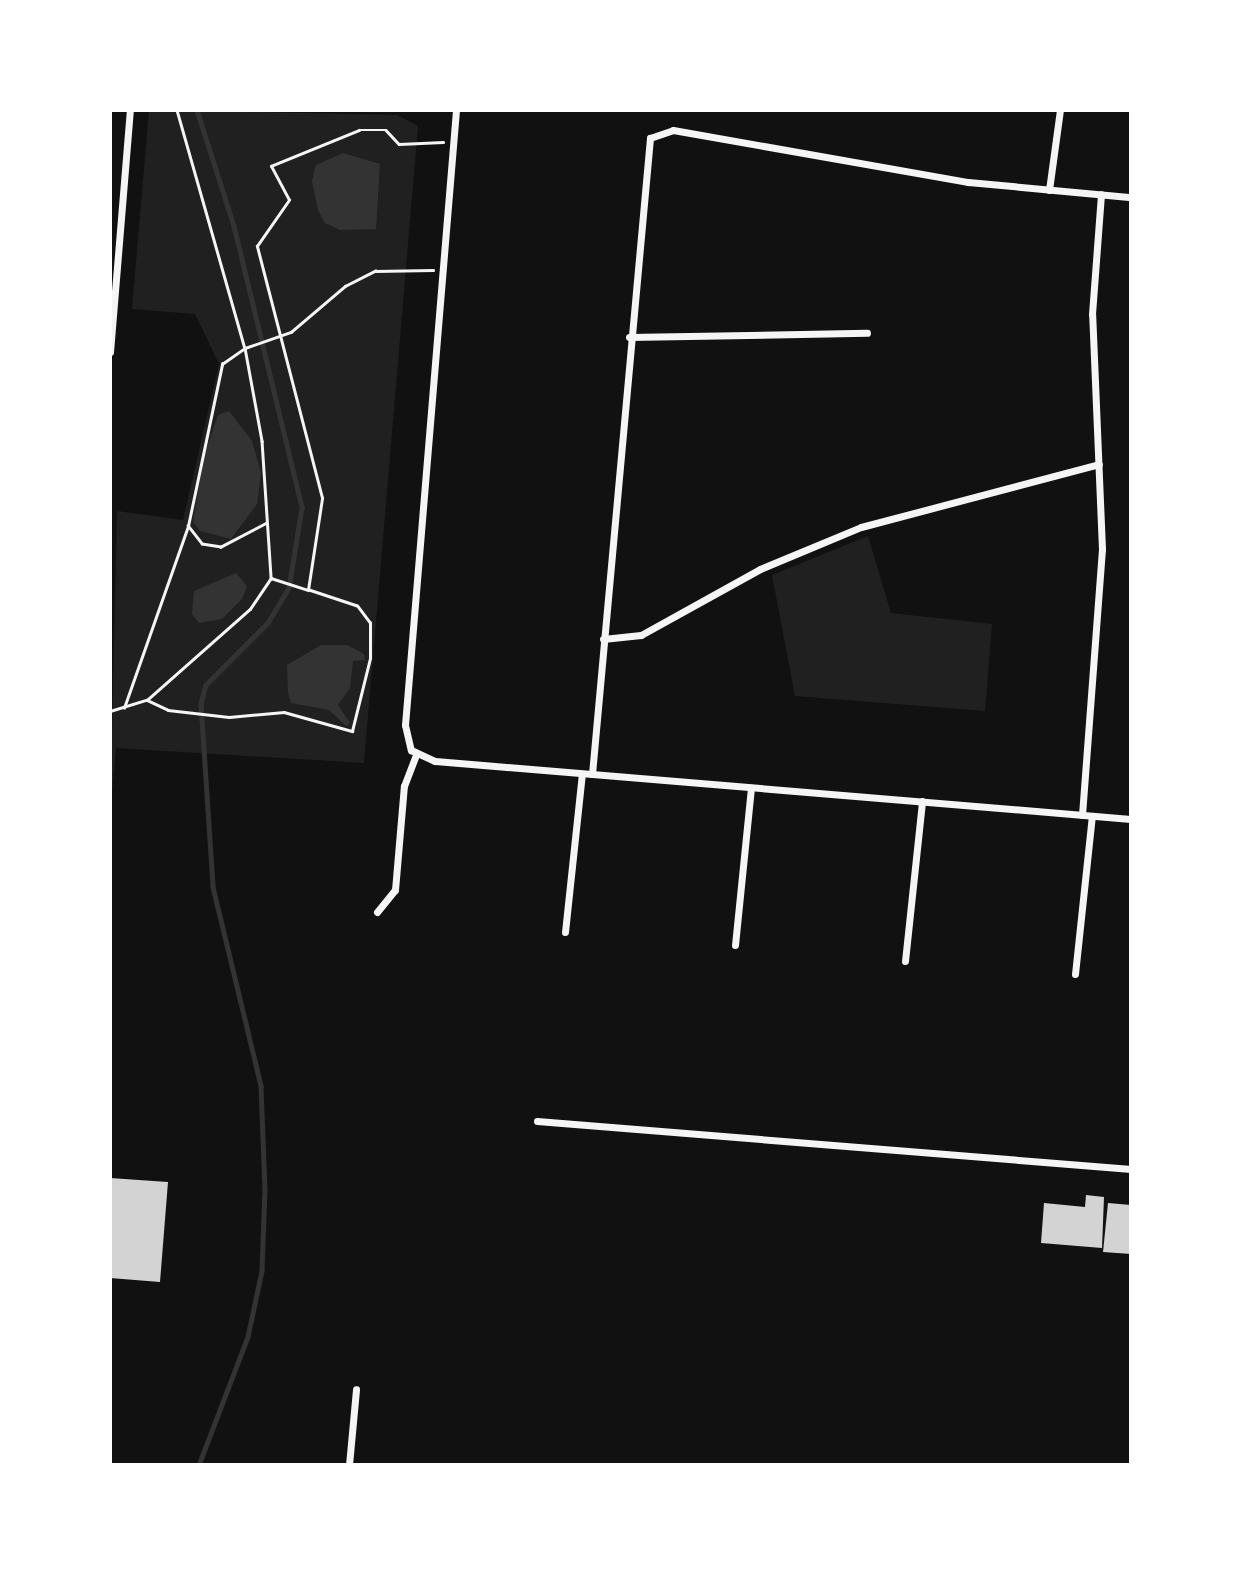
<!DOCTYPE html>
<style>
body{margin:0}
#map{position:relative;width:1241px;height:1575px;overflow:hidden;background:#111;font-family:Ubuntu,sans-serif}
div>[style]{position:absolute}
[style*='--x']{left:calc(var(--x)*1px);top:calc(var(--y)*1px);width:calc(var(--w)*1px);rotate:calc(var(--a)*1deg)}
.green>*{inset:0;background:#202020}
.water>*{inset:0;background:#333}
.stream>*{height:4.5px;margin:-2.25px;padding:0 2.25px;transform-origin:2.25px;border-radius:2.25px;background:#333}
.building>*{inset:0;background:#d3d3d3}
.path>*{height:2.5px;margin:-1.25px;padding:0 1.25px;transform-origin:1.25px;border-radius:1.25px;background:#f5f5f5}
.minor>*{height:7px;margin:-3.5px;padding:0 3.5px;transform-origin:3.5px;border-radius:3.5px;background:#f5f5f5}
span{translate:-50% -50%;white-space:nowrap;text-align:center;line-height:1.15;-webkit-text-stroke:6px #fff;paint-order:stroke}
.frame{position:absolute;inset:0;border:112px solid #fff;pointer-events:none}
</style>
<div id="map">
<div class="green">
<div style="clip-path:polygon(149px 110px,397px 115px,418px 126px,364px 763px,116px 748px,110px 815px,117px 511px,183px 520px,219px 364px,195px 314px,132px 309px)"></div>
<div style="clip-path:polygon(868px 536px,891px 613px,992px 624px,985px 711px,795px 696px,772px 575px)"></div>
</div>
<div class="water">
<div style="clip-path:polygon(343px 153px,380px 164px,376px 229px,340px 230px,325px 223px,318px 210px,312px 181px,316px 165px)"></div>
<div style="clip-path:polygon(229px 411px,252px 441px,261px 473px,257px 504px,231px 539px,200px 531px,193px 522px,204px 456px,218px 415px)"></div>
<div style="clip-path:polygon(236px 573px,247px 586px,242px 599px,222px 619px,199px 623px,192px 614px,194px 591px)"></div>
<div style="clip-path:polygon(321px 645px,347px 645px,364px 654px,365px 660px,353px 661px,350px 688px,338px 705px,350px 723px,346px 726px,329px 710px,291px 703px,288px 693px,287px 665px)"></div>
</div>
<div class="stream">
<div style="--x:197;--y:110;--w:122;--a:72.3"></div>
<div style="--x:234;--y:226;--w:290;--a:76.4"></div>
<div style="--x:302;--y:508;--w:81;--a:99.2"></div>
<div style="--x:289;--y:588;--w:41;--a:121"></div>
<div style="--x:268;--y:623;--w:88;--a:135"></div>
<div style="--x:206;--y:685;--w:20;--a:105"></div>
<div style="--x:201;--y:704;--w:183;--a:86.2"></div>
<div style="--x:213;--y:887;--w:205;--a:76.4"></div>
<div style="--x:261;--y:1086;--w:103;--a:87.8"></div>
<div style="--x:265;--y:1189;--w:82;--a:92.1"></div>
<div style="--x:262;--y:1271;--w:67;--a:102"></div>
<div style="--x:248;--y:1337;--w:137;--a:110.9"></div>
</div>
<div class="building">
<div style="clip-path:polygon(110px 1178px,168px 1182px,160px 1282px,110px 1278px)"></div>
<div style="clip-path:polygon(1086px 1195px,1104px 1197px,1102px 1248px,1041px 1243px,1044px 1203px,1085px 1207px)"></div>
<div style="clip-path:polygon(1108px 1203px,1131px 1205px,1131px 1254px,1103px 1252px)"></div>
</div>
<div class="path">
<div style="--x:177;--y:110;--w:248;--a:74.1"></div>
<div style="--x:245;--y:348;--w:49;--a:-19.2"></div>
<div style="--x:291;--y:332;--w:71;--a:-40.4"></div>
<div style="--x:345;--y:286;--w:34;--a:-27"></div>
<div style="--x:375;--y:271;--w:58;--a:-1"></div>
<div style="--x:267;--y:523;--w:52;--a:152.4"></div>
<div style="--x:221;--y:547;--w:19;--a:-171"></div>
<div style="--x:202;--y:544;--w:23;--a:-128"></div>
<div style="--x:188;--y:526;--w:166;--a:-78.1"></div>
<div style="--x:222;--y:364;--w:28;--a:-35"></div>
<div style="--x:245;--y:348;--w:95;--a:79.6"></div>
<div style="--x:262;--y:441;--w:137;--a:86.2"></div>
<div style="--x:147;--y:700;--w:23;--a:25"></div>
<div style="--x:168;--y:710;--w:61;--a:6.5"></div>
<div style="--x:229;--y:717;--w:55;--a:-5.2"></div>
<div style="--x:284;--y:712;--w:71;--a:15.6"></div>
<div style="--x:352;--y:731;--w:75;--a:-76.1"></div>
<div style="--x:370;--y:658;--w:35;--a:-90"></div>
<div style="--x:370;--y:623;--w:21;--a:-127"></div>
<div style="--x:357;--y:606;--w:51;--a:-161.6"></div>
<div style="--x:124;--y:708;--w:193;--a:-70.6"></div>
<div style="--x:110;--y:711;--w:39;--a:-17"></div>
<div style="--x:147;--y:700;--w:137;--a:-41.5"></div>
<div style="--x:250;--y:609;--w:37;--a:-56"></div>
<div style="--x:271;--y:578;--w:39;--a:18"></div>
<div style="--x:308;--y:590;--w:93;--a:-81.3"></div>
<div style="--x:322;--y:498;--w:260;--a:-104.5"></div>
<div style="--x:257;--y:246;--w:56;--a:-55.2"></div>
<div style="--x:289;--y:200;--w:38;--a:-118"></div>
<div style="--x:271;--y:166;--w:95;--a:-22.2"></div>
<div style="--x:359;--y:130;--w:27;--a:0"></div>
<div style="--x:386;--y:130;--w:19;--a:47"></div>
<div style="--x:399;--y:144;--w:44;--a:-2.6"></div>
</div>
<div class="minor">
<div style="--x:456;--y:110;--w:617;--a:94.74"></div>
<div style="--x:405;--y:725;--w:26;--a:77"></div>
<div style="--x:411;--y:750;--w:26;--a:25"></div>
<div style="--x:435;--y:761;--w:698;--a:4.76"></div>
<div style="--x:1049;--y:190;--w:81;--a:-82.2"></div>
<div style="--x:629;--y:337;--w:238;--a:-1"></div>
<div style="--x:110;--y:352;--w:243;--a:-85.3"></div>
<div style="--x:603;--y:639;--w:38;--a:-6"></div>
<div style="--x:641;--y:635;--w:136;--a:-29"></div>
<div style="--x:760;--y:569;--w:109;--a:-22.6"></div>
<div style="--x:861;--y:527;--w:246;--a:-14.8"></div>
<div style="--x:592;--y:774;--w:639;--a:-84.79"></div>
<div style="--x:650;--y:138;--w:24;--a:-19"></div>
<div style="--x:673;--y:130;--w:300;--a:10"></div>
<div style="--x:968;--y:182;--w:164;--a:5.3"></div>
<div style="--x:1082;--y:815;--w:267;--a:-85.7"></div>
<div style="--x:1102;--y:549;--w:235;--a:-92.4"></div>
<div style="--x:1092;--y:314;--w:120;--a:-85.7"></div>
<div style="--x:377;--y:912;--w:28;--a:-51"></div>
<div style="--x:395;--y:890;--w:104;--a:-85.1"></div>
<div style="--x:404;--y:786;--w:34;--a:-69"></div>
<div style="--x:565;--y:932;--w:159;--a:-83.9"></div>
<div style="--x:735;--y:945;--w:158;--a:-84.2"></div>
<div style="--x:905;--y:961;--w:161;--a:-83.9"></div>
<div style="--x:1075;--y:974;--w:159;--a:-83.9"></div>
<div style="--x:537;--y:1121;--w:596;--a:4.62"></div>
<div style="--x:349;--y:1465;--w:76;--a:-84.7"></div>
</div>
<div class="frame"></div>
</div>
